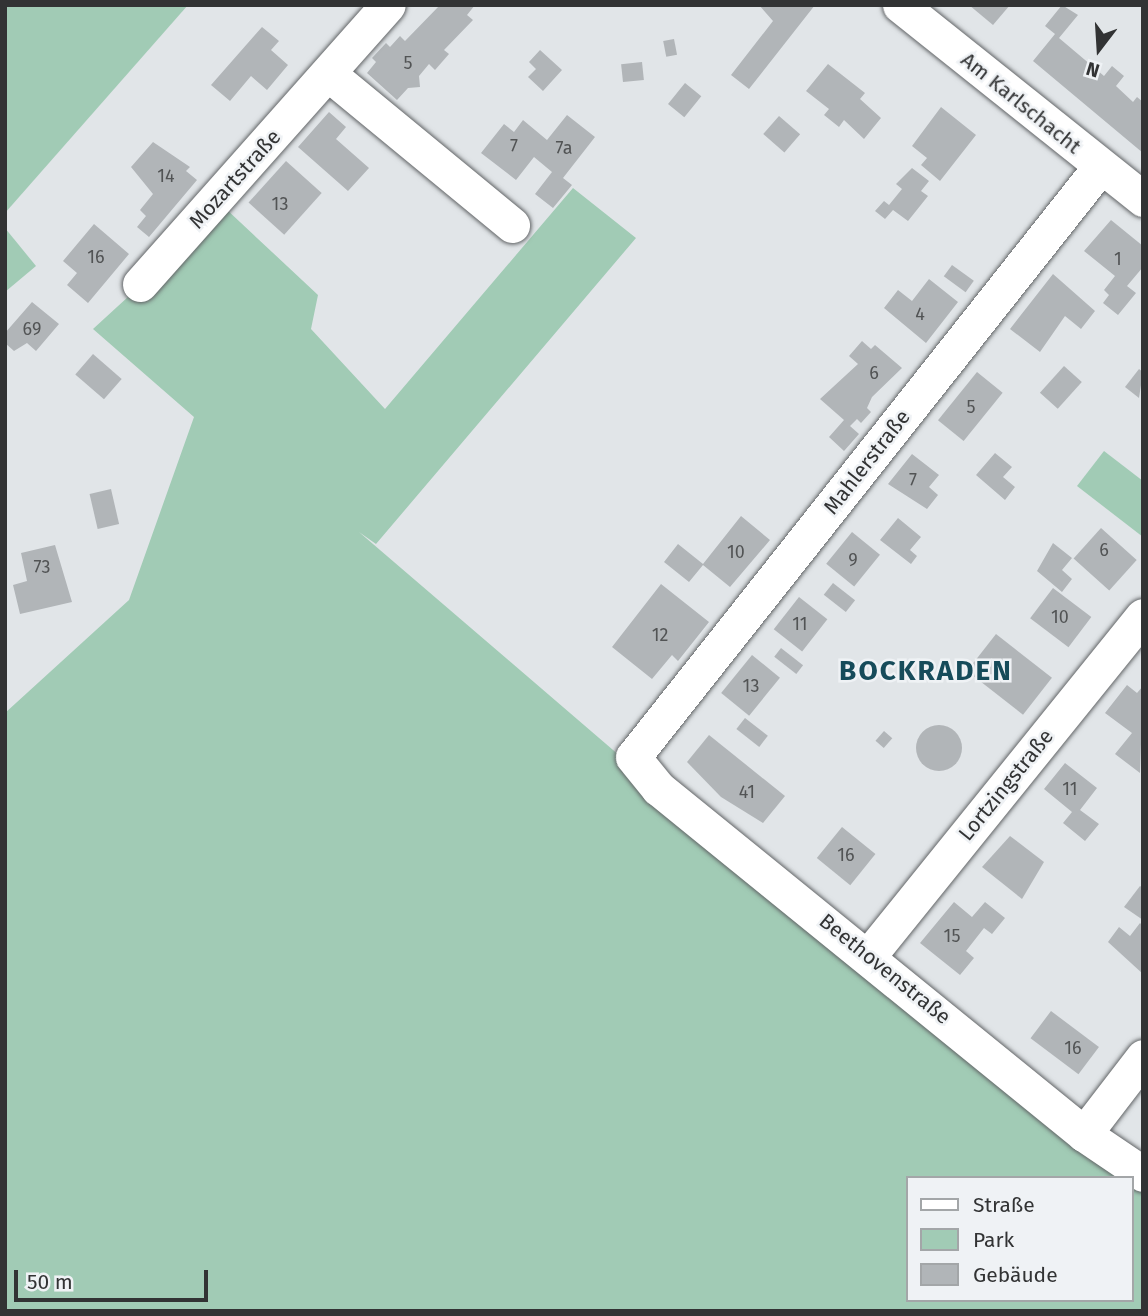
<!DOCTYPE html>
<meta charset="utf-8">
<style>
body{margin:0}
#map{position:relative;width:1148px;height:1316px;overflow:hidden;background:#e1e5e8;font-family:"Fira Sans",sans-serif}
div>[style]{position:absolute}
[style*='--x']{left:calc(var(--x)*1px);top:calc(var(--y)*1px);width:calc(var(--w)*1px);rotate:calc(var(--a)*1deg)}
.green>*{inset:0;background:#a1cbb5}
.building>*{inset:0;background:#b1b5b8;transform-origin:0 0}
.round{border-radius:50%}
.roads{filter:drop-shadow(0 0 2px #626567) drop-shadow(0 0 2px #626567)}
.minor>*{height:35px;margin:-17.5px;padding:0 17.5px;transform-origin:17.5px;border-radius:17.5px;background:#fff}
span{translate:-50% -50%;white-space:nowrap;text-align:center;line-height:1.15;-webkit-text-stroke:5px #eff2f5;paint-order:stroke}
.number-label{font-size:18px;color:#525455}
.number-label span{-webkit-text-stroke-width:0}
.street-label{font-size:21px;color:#323334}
.district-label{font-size:28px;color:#164b5a;font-weight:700;letter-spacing:2px}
.frame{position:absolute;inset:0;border:7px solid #323334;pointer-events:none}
.legend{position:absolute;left:906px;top:1176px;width:228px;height:126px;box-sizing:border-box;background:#eff2f5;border:2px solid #a3a6a8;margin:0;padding:9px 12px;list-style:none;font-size:21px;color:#323334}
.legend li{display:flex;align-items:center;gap:14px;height:35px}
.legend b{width:35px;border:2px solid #a3a6a8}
.north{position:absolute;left:1064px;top:14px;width:70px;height:70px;-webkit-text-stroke:5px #eff2f5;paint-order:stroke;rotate:197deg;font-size:19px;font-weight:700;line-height:28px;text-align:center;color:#323334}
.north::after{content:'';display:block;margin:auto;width:24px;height:32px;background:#323334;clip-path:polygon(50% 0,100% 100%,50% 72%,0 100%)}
.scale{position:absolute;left:14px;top:1270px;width:194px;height:32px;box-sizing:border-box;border:4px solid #323334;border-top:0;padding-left:9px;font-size:21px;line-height:24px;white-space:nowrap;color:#323334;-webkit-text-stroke:5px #eff2f5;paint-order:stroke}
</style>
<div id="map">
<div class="green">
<div style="clip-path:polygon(8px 5px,188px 5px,5px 213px,5px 8px)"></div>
<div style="clip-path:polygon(evenodd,573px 188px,636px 238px,376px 544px,359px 532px,627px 762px,1143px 1184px,1143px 1311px,5px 1311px,5px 713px,129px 600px,194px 417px,93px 329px,225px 208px,318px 295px,311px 329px,385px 409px,573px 188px,908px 1178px,1132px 1178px,1132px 1300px,908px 1300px,908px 1178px)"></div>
<div style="clip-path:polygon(5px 228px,36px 266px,5px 292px)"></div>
<div style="clip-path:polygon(1104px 451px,1143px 481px,1143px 537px,1077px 486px)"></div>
</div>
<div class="building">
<div style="clip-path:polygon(440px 5px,475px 5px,467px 15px,473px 20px,444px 50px,449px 54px,435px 70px,429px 64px,419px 76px,420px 87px,408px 88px,397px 100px,367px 73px,376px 62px,372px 58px,386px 43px,390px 47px,400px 36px,405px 41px)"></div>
<div style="clip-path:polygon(759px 5px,815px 5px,749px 89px,731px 75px,773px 21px)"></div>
<div style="clip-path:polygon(969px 5px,1010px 5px,993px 25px)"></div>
<div style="clip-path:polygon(1062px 5px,1078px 15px,1059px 38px,1104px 76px,1112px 66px,1124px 76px,1116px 86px,1133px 102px,1137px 97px,1143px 102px,1143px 153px,1033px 61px,1055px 34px,1045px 26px)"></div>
<div style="clip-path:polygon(262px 27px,279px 41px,271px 50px,288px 65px,267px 90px,251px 76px,230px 101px,211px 85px)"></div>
<div style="left:674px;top:39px;width:16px;height:11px;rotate:79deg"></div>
<div style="clip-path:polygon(540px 50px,562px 70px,543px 91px,528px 77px,536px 69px,529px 62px)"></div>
<div style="left:642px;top:62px;width:18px;height:21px;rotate:84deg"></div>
<div style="clip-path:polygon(828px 64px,865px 93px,860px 99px,881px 118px,864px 139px,844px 120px,839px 127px,824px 115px,829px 109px,806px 91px)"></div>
<div style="left:685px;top:83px;width:21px;height:27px;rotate:39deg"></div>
<div style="clip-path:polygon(941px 107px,976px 135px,940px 181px,921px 165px,927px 158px,912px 146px)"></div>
<div style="clip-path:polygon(329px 112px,346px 127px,336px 139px,369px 168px,348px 191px,298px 147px)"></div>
<div style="clip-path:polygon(567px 115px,595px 137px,563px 178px,572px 185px,553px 208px,535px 194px,552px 172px,534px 157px,516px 180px,481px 153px,504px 124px,514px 132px,523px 120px,547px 140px)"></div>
<div style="left:779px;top:116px;width:28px;height:24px;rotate:41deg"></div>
<div style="clip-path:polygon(153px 142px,190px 167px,186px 171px,197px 180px,149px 237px,137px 227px,146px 216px,140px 210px,153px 194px,131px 167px)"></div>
<div style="left:286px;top:161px;width:48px;height:56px;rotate:42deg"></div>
<div style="clip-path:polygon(912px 168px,929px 181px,921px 191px,928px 196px,908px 221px,893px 210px,885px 219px,875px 211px,884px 201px,889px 205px,902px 189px,896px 184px)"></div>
<div style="clip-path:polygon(1111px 220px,1143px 246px,1143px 267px,1127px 286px,1136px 293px,1118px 315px,1103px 303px,1109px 295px,1104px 290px,1115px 276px,1084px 251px)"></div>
<div style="clip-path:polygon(94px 224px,129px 254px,88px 303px,67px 285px,77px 273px,63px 261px)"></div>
<div style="left:952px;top:265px;width:27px;height:14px;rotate:36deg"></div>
<div style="clip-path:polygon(1053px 274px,1095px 311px,1081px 329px,1065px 316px,1040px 352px,1010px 329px)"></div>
<div style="clip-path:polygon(929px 279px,958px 302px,926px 343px,884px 308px,898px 290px,912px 301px)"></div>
<div style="clip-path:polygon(32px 302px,59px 324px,36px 351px,27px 343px,14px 351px,5px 343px,5px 333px)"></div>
<div style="clip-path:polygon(862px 341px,871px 349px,875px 345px,902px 368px,872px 397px,867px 408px,871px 412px,861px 423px,857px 419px,850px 426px,859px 434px,844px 451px,829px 437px,844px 420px,820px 399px,858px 364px,849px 356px)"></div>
<div style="left:93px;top:354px;width:38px;height:27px;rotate:41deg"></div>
<div style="left:1064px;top:366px;width:24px;height:36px;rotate:42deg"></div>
<div style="clip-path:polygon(1139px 369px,1143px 372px,1139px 398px,1125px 387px)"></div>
<div style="left:977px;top:372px;width:33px;height:62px;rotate:39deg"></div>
<div style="clip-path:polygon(995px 453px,1012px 467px,1003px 477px,1015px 487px,1005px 500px,976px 475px)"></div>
<div style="clip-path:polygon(912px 454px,939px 475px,929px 487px,938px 495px,927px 509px,888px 484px)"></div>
<div style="left:111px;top:489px;width:36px;height:22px;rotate:77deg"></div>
<div style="clip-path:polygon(741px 516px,770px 540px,730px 587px,703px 565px,689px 582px,664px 562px,678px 544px,703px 564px)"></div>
<div style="clip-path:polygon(898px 518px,921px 537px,910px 550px,917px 556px,911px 564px,880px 540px)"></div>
<div style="left:1101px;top:528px;width:48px;height:41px;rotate:42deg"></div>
<div style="left:852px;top:532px;width:36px;height:41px;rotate:39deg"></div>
<div style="clip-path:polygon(1053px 543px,1072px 558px,1062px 570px,1072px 579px,1062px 592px,1037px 571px)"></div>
<div style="clip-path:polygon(55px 545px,72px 602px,20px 614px,13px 585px,27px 581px,21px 553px)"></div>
<div style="left:833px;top:583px;width:28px;height:15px;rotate:38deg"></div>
<div style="clip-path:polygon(661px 584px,709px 622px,678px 661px,672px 655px,652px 679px,612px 647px)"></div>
<div style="left:1053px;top:588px;width:48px;height:38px;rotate:37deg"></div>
<div style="left:799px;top:597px;width:36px;height:41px;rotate:38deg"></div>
<div style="left:996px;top:634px;width:71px;height:47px;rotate:38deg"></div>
<div style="left:781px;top:648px;width:28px;height:11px;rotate:38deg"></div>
<div style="left:752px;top:655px;width:36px;height:49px;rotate:39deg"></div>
<div style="clip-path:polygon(1127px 685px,1137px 693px,1143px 686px,1140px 773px,1115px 754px,1132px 733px,1105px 713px)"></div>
<div style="left:745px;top:718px;width:29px;height:14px;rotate:38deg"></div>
<div class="round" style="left:916px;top:725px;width:46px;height:46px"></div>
<div style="left:884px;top:731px;width:11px;height:13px;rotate:41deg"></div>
<div style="clip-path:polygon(709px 735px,785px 796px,763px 823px,721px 797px,687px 762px)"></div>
<div style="clip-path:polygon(1065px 763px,1097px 788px,1080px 810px,1099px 824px,1085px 841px,1063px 823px,1072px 812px,1044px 789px)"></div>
<div style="left:842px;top:827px;width:43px;height:40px;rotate:39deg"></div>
<div style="clip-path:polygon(1010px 836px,1044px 862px,1022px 899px,982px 867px)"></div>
<div style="clip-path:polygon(1140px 886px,1143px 888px,1143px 920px,1124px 907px)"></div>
<div style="clip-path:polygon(954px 902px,972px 917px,985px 902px,1005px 918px,992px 934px,984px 928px,966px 951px,974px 958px,960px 975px,920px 943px)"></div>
<div style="clip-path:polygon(1140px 923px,1143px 926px,1143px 974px,1108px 942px,1119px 927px,1130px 936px)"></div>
<div style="left:1051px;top:1011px;width:60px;height:34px;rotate:37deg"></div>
</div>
<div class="roads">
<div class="minor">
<div style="--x:900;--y:5;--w:311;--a:38.6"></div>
<div style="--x:330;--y:75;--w:236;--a:39.5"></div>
<div style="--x:1100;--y:167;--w:752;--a:128.36"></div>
<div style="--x:633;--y:757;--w:40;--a:51"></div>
<div style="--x:658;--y:788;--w:549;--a:39.08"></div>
<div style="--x:1084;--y:1134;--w:71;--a:34.1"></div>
<div style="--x:140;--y:284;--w:373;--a:-48.4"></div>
<div style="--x:870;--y:954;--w:434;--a:-51.1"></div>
<div style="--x:1084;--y:1134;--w:97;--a:-52.5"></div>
</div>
</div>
<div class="number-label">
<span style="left:408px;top:63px">5</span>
<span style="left:514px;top:146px">7</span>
<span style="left:564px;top:148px">7a</span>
<span style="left:166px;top:176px">14</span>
<span style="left:280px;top:204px">13</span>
<span style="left:96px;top:257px">16</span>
<span style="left:1118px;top:259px">1</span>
<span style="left:920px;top:314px">4</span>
<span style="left:32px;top:329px">69</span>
<span style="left:874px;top:373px">6</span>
<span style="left:971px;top:407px">5</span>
<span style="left:913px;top:480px">7</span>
<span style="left:1104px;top:550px">6</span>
<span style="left:736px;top:552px">10</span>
<span style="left:853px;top:560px">9</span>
<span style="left:42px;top:567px">73</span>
<span style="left:1060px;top:617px">10</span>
<span style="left:800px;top:624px">11</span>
<span style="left:660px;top:635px">12</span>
<span style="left:751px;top:686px">13</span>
<span style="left:1070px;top:789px">11</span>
<span style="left:747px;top:792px">41</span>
<span style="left:846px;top:855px">16</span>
<span style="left:952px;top:936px">15</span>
<span style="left:1073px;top:1048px">16</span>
</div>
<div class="street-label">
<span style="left:1021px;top:103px;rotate:39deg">Am Karlschacht</span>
<span style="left:235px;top:179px;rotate:-48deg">Mozartstraße</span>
<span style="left:867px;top:462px;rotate:-52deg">Mahlerstraße</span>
<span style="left:1006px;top:785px;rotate:-51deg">Lortzingstraße</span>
<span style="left:885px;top:969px;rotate:39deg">Beethovenstraße</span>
</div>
<div class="district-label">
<span style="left:926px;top:671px">BOCKRADEN</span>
</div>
<div class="frame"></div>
<ul class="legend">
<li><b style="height:9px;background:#fff"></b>Straße</li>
<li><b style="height:19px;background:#a1cbb5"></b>Park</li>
<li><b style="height:19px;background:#b1b5b8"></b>Gebäude</li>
</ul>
<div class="north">N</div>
<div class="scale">50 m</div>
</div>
